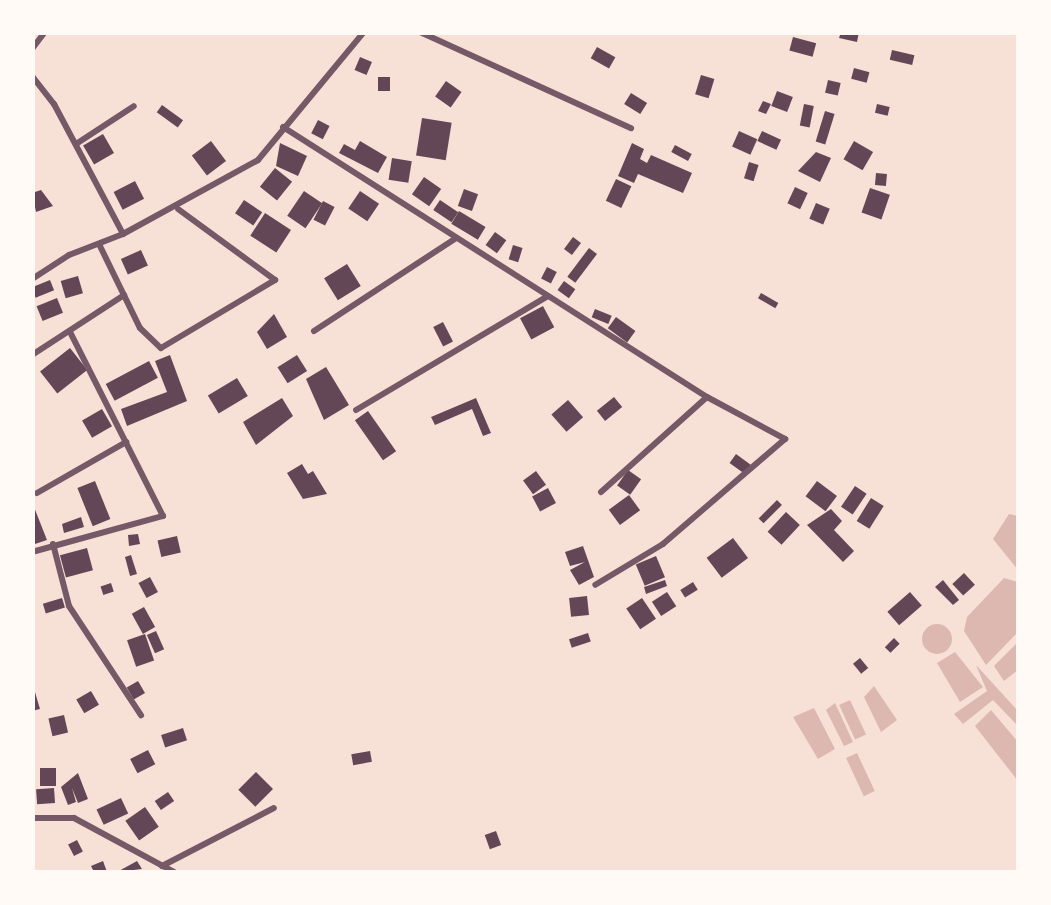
<!DOCTYPE html>
<style>
body{margin:0}
#map{position:relative;width:1051px;height:905px;overflow:hidden;background:#f7e1d7;font-family:"Roboto Condensed",sans-serif}
div>[style]{position:absolute}
[style*='--x']{left:calc(var(--x)*1px);top:calc(var(--y)*1px);width:calc(var(--w)*1px);rotate:calc(var(--a)*1deg)}
.water>*{inset:0;background:#dcb8b0;transform-origin:0 0}
.round{border-radius:50%}
.building>*{inset:0;background:#644757;transform-origin:0 0}
.minor>*{height:6px;margin:-3px;padding:0 3px;transform-origin:3px;border-radius:3px;background:#755966}
span{translate:-50% -50%;white-space:nowrap;text-align:center;line-height:1.15;-webkit-text-stroke:10px #fffaf5;paint-order:stroke}
.frame{position:absolute;inset:0;border:35px solid #fffaf5;pointer-events:none}
</style>
<div id="map">
<div class="water">
<div style="clip-path:polygon(1009px 514px,1018px 516px,1018px 570px,993px 539px)"></div>
<div style="clip-path:polygon(1004px 578px,1018px 582px,1018px 632px,986px 665px,964px 631px,967px 617px)"></div>
<div class="round" style="left:922px;top:624px;width:30px;height:30px"></div>
<div style="clip-path:polygon(1018px 642px,1018px 670px,1004px 681px,994px 666px)"></div>
<div style="clip-path:polygon(955px 652px,983px 687px,960px 702px,937px 663px)"></div>
<div style="clip-path:polygon(976px 665px,1018px 711px,1018px 726px,993px 700px,963px 724px,954px 714px,987px 691px)"></div>
<div style="clip-path:polygon(874px 686px,897px 720px,881px 732px,864px 697px)"></div>
<div style="left:850px;top:700px;width:38px;height:12px;rotate:65deg"></div>
<div style="clip-path:polygon(835px 703px,853px 742px,844px 746px,826px 710px)"></div>
<div style="clip-path:polygon(814px 708px,835px 749px,818px 759px,793px 717px)"></div>
<div style="clip-path:polygon(991px 710px,1018px 742px,1018px 781px,975px 726px)"></div>
<div style="left:857px;top:753px;width:42px;height:12px;rotate:65deg"></div>
</div>
<div class="building">
<div style="clip-path:polygon(841px 32px,859px 32px,857px 42px,839px 38px)"></div>
<div style="left:793px;top:37px;width:24px;height:14px;rotate:15deg"></div>
<div style="left:597px;top:47px;width:21px;height:13px;rotate:29deg"></div>
<div style="left:892px;top:50px;width:23px;height:10px;rotate:13deg"></div>
<div style="left:360px;top:57px;width:13px;height:14px;rotate:23deg"></div>
<div style="left:854px;top:68px;width:16px;height:11px;rotate:15deg"></div>
<div style="left:701px;top:75px;width:14px;height:20px;rotate:17deg"></div>
<div style="left:390px;top:77px;width:14px;height:12px;rotate:90deg"></div>
<div style="left:828px;top:80px;width:13px;height:13px;rotate:13deg"></div>
<div style="left:446px;top:81px;width:19px;height:19px;rotate:35deg"></div>
<div style="left:777px;top:91px;width:17px;height:16px;rotate:21deg"></div>
<div style="left:631px;top:93px;width:19px;height:13px;rotate:32deg"></div>
<div style="clip-path:polygon(763px 101px,771px 104px,766px 114px,758px 111px)"></div>
<div style="left:804px;top:104px;width:10px;height:22px;rotate:11deg"></div>
<div style="left:877px;top:104px;width:13px;height:9px;rotate:13deg"></div>
<div style="left:162px;top:105px;width:26px;height:9px;rotate:36deg"></div>
<div style="left:825px;top:111px;width:10px;height:32px;rotate:17deg"></div>
<div style="left:422px;top:118px;width:30px;height:38px;rotate:9deg"></div>
<div style="left:318px;top:120px;width:13px;height:15px;rotate:27deg"></div>
<div style="left:739px;top:131px;width:20px;height:17px;rotate:24deg"></div>
<div style="left:762px;top:131px;width:21px;height:11px;rotate:25deg"></div>
<div style="left:103px;top:134px;width:22px;height:23px;rotate:60deg"></div>
<div style="left:211px;top:141px;width:25px;height:24px;rotate:53deg"></div>
<div style="clip-path:polygon(360px 141px,387px 157px,378px 173px,339px 153px,344px 144px,355px 150px)"></div>
<div style="left:854px;top:141px;width:22px;height:21px;rotate:30deg"></div>
<div style="clip-path:polygon(280px 143px,307px 156px,298px 176px,276px 166px)"></div>
<div style="clip-path:polygon(632px 143px,644px 149px,640px 159px,647px 163px,651px 155px,692px 173px,683px 193px,638px 174px,634px 183px,618px 176px)"></div>
<div style="left:675px;top:145px;width:19px;height:8px;rotate:28deg"></div>
<div style="clip-path:polygon(816px 152px,831px 158px,820px 182px,798px 171px)"></div>
<div style="left:392px;top:158px;width:20px;height:22px;rotate:9deg"></div>
<div style="left:749px;top:162px;width:10px;height:17px;rotate:17deg"></div>
<div style="left:275px;top:168px;width:22px;height:24px;rotate:39deg"></div>
<div style="left:876px;top:173px;width:11px;height:12px;rotate:5deg"></div>
<div style="left:424px;top:177px;width:21px;height:21px;rotate:35deg"></div>
<div style="left:616px;top:179px;width:17px;height:24px;rotate:25deg"></div>
<div style="left:135px;top:181px;width:20px;height:24px;rotate:63deg"></div>
<div style="left:795px;top:187px;width:14px;height:18px;rotate:25deg"></div>
<div style="left:870px;top:188px;width:21px;height:26px;rotate:19deg"></div>
<div style="left:464px;top:189px;width:15px;height:18px;rotate:20deg"></div>
<div style="clip-path:polygon(41px 190px,53px 206px,36px 212px,32px 193px)"></div>
<div style="left:304px;top:191px;width:22px;height:30px;rotate:34deg"></div>
<div style="left:360px;top:191px;width:23px;height:21px;rotate:34deg"></div>
<div style="left:244px;top:200px;width:22px;height:16px;rotate:34deg"></div>
<div style="left:440px;top:200px;width:22px;height:12px;rotate:34deg"></div>
<div style="left:323px;top:201px;width:13px;height:21px;rotate:27deg"></div>
<div style="left:816px;top:203px;width:15px;height:17px;rotate:23deg"></div>
<div style="left:459px;top:211px;width:31px;height:15px;rotate:31deg"></div>
<div style="left:265px;top:213px;width:31px;height:27px;rotate:33deg"></div>
<div style="left:495px;top:232px;width:14px;height:16px;rotate:36deg"></div>
<div style="left:573px;top:237px;width:10px;height:15px;rotate:37deg"></div>
<div style="left:513px;top:245px;width:10px;height:15px;rotate:17deg"></div>
<div style="left:589px;top:248px;width:10px;height:36px;rotate:37deg"></div>
<div style="left:141px;top:250px;width:17px;height:22px;rotate:66deg"></div>
<div style="left:347px;top:264px;width:26px;height:27px;rotate:58deg"></div>
<div style="left:547px;top:267px;width:11px;height:13px;rotate:27deg"></div>
<div style="left:78px;top:276px;width:18px;height:18px;rotate:74deg"></div>
<div style="left:50px;top:280px;width:11px;height:20px;rotate:68deg"></div>
<div style="left:564px;top:281px;width:14px;height:11px;rotate:36deg"></div>
<div style="left:761px;top:293px;width:20px;height:6px;rotate:30deg"></div>
<div style="left:57px;top:298px;width:16px;height:22px;rotate:68deg"></div>
<div style="left:543px;top:306px;width:24px;height:26px;rotate:62deg"></div>
<div style="left:595px;top:309px;width:18px;height:9px;rotate:22deg"></div>
<div style="clip-path:polygon(274px 314px,287px 337px,267px 349px,257px 332px)"></div>
<div style="left:616px;top:317px;width:24px;height:14px;rotate:36deg"></div>
<div style="left:443px;top:322px;width:22px;height:11px;rotate:63deg"></div>
<div style="left:70px;top:348px;width:28px;height:38px;rotate:52deg"></div>
<div style="clip-path:polygon(170px 355px,187px 401px,127px 426px,121px 409px,167px 392px,155px 361px)"></div>
<div style="left:297px;top:355px;width:19px;height:23px;rotate:58deg"></div>
<div style="left:149px;top:361px;width:19px;height:49px;rotate:62deg"></div>
<div style="clip-path:polygon(326px 367px,349px 405px,324px 420px,306px 379px)"></div>
<div style="left:237px;top:378px;width:21px;height:34px;rotate:59deg"></div>
<div style="left:614px;top:397px;width:13px;height:22px;rotate:51deg"></div>
<div style="clip-path:polygon(282px 398px,293px 416px,256px 445px,243px 422px)"></div>
<div style="clip-path:polygon(476px 398px,491px 433px,483px 436px,472px 409px,435px 425px,431px 417px)"></div>
<div style="left:568px;top:400px;width:23px;height:22px;rotate:49deg"></div>
<div style="left:102px;top:409px;width:20px;height:23px;rotate:60deg"></div>
<div style="left:368px;top:411px;width:49px;height:16px;rotate:55deg"></div>
<div style="left:736px;top:454px;width:19px;height:11px;rotate:36deg"></div>
<div style="clip-path:polygon(302px 464px,308px 474px,313px 471px,327px 494px,303px 499px,287px 473px)"></div>
<div style="left:628px;top:470px;width:16px;height:19px;rotate:35deg"></div>
<div style="left:536px;top:471px;width:17px;height:16px;rotate:54deg"></div>
<div style="left:95px;top:481px;width:41px;height:19px;rotate:68deg"></div>
<div style="left:817px;top:481px;width:25px;height:19px;rotate:37deg"></div>
<div style="left:855px;top:486px;width:14px;height:25px;rotate:34deg"></div>
<div style="left:548px;top:488px;width:17px;height:18px;rotate:62deg"></div>
<div style="left:629px;top:495px;width:19px;height:25px;rotate:54deg"></div>
<div style="left:871px;top:498px;width:15px;height:27px;rotate:32deg"></div>
<div style="left:777px;top:500px;width:7px;height:26px;rotate:45deg"></div>
<div style="clip-path:polygon(32px 502px,47px 540px,32px 545px)"></div>
<div style="clip-path:polygon(831px 509px,842px 521px,834px 530px,854px 551px,843px 562px,807px 525px)"></div>
<div style="left:786px;top:512px;width:19px;height:27px;rotate:43deg"></div>
<div style="clip-path:polygon(81px 517px,84px 527px,64px 533px,62px 524px)"></div>
<div style="clip-path:polygon(138px 534px,140px 544px,129px 546px,128px 535px)"></div>
<div style="left:177px;top:536px;width:17px;height:20px;rotate:77deg"></div>
<div style="left:733px;top:538px;width:25px;height:33px;rotate:53deg"></div>
<div style="clip-path:polygon(583px 546px,594px 577px,579px 585px,570px 570px,585px 562px,570px 566px,565px 552px)"></div>
<div style="left:87px;top:548px;width:23px;height:28px;rotate:75deg"></div>
<div style="clip-path:polygon(131px 555px,137px 574px,130px 576px,125px 557px)"></div>
<div style="left:656px;top:556px;width:23px;height:22px;rotate:67deg"></div>
<div style="left:964px;top:573px;width:16px;height:16px;rotate:47deg"></div>
<div style="left:150px;top:577px;width:17px;height:13px;rotate:62deg"></div>
<div style="clip-path:polygon(665px 580px,667px 586px,646px 594px,644px 587px)"></div>
<div style="clip-path:polygon(943px 580px,959px 600px,953px 605px,935px 587px)"></div>
<div style="left:693px;top:582px;width:9px;height:15px;rotate:58deg"></div>
<div style="left:111px;top:583px;width:9px;height:11px;rotate:72deg"></div>
<div style="left:667px;top:592px;width:17px;height:18px;rotate:57deg"></div>
<div style="left:910px;top:592px;width:18px;height:30px;rotate:49deg"></div>
<div style="left:587px;top:596px;width:19px;height:18px;rotate:84deg"></div>
<div style="left:62px;top:598px;width:10px;height:20px;rotate:73deg"></div>
<div style="left:642px;top:598px;width:25px;height:19px;rotate:56deg"></div>
<div style="left:144px;top:607px;width:23px;height:14px;rotate:61deg"></div>
<div style="left:156px;top:631px;width:20px;height:10px;rotate:66deg"></div>
<div style="left:588px;top:633px;width:9px;height:20px;rotate:72deg"></div>
<div style="left:145px;top:634px;width:28px;height:19px;rotate:71deg"></div>
<div style="left:894px;top:638px;width:8px;height:13px;rotate:45deg"></div>
<div style="left:860px;top:658px;width:13px;height:9px;rotate:51deg"></div>
<div style="left:138px;top:681px;width:14px;height:13px;rotate:60deg"></div>
<div style="clip-path:polygon(32px 682px,40px 709px,32px 711px)"></div>
<div style="left:91px;top:691px;width:16px;height:17px;rotate:60deg"></div>
<div style="left:64px;top:715px;width:18px;height:16px;rotate:77deg"></div>
<div style="left:183px;top:728px;width:13px;height:23px;rotate:72deg"></div>
<div style="left:148px;top:750px;width:16px;height:20px;rotate:63deg"></div>
<div style="left:370px;top:751px;width:11px;height:19px;rotate:80deg"></div>
<div style="left:40px;top:768px;width:16px;height:18px"></div>
<div style="left:256px;top:772px;width:24px;height:25px;rotate:45deg"></div>
<div style="clip-path:polygon(78px 773px,88px 799px,78px 803px,72px 788px,76px 802px,68px 805px,61px 787px)"></div>
<div style="left:54px;top:788px;width:15px;height:18px;rotate:86deg"></div>
<div style="left:168px;top:792px;width:11px;height:16px;rotate:56deg"></div>
<div style="left:121px;top:798px;width:17px;height:27px;rotate:65deg"></div>
<div style="left:145px;top:807px;width:24px;height:24px;rotate:55deg"></div>
<div style="left:496px;top:831px;width:15px;height:12px;rotate:70deg"></div>
<div style="left:77px;top:840px;width:13px;height:10px;rotate:63deg"></div>
<div style="clip-path:polygon(103px 861px,107px 872px,94px 872px,91px 866px)"></div>
<div style="clip-path:polygon(137px 861px,142px 869px,117px 872px)"></div>
</div>
<div class="minor">
<div style="--x:420;--y:32;--w:232;--a:24.5"></div>
<div style="--x:32;--y:49;--w:21;--a:-53"></div>
<div style="--x:32;--y:76;--w:36;--a:52"></div>
<div style="--x:54;--y:104;--w:147;--a:62"></div>
<div style="--x:123;--y:234;--w:58;--a:158.7"></div>
<div style="--x:69;--y:255;--w:44;--a:147"></div>
<div style="--x:283;--y:127;--w:503;--a:32.49"></div>
<div style="--x:707;--y:397;--w:89;--a:28.3"></div>
<div style="--x:785;--y:439;--w:161;--a:139.3"></div>
<div style="--x:663;--y:544;--w:79;--a:148.9"></div>
<div style="--x:76;--y:144;--w:69;--a:-33.2"></div>
<div style="--x:123;--y:234;--w:154;--a:-28.7"></div>
<div style="--x:258;--y:160;--w:166;--a:-50.4"></div>
<div style="--x:99;--y:244;--w:93;--a:64"></div>
<div style="--x:140;--y:328;--w:29;--a:44"></div>
<div style="--x:161;--y:348;--w:133;--a:-30.8"></div>
<div style="--x:275;--y:280;--w:120;--a:-143.8"></div>
<div style="--x:314;--y:331;--w:170;--a:-33.2"></div>
<div style="--x:32;--y:355;--w:110;--a:-33.1"></div>
<div style="--x:356;--y:410;--w:223;--a:-30.7"></div>
<div style="--x:601;--y:492;--w:142;--a:-41.9"></div>
<div style="--x:37;--y:493;--w:103;--a:-29.8"></div>
<div style="--x:53;--y:544;--w:64;--a:75.5"></div>
<div style="--x:69;--y:606;--w:131;--a:56.6"></div>
<div style="--x:32;--y:552;--w:136;--a:-15.4"></div>
<div style="--x:163;--y:516;--w:206;--a:-116.8"></div>
<div style="--x:32;--y:818;--w:42;--a:0"></div>
<div style="--x:74;--y:818;--w:114;--a:28.4"></div>
<div style="--x:162;--y:866;--w:126;--a:-27.4"></div>
</div>
<div class="frame"></div>
</div>
